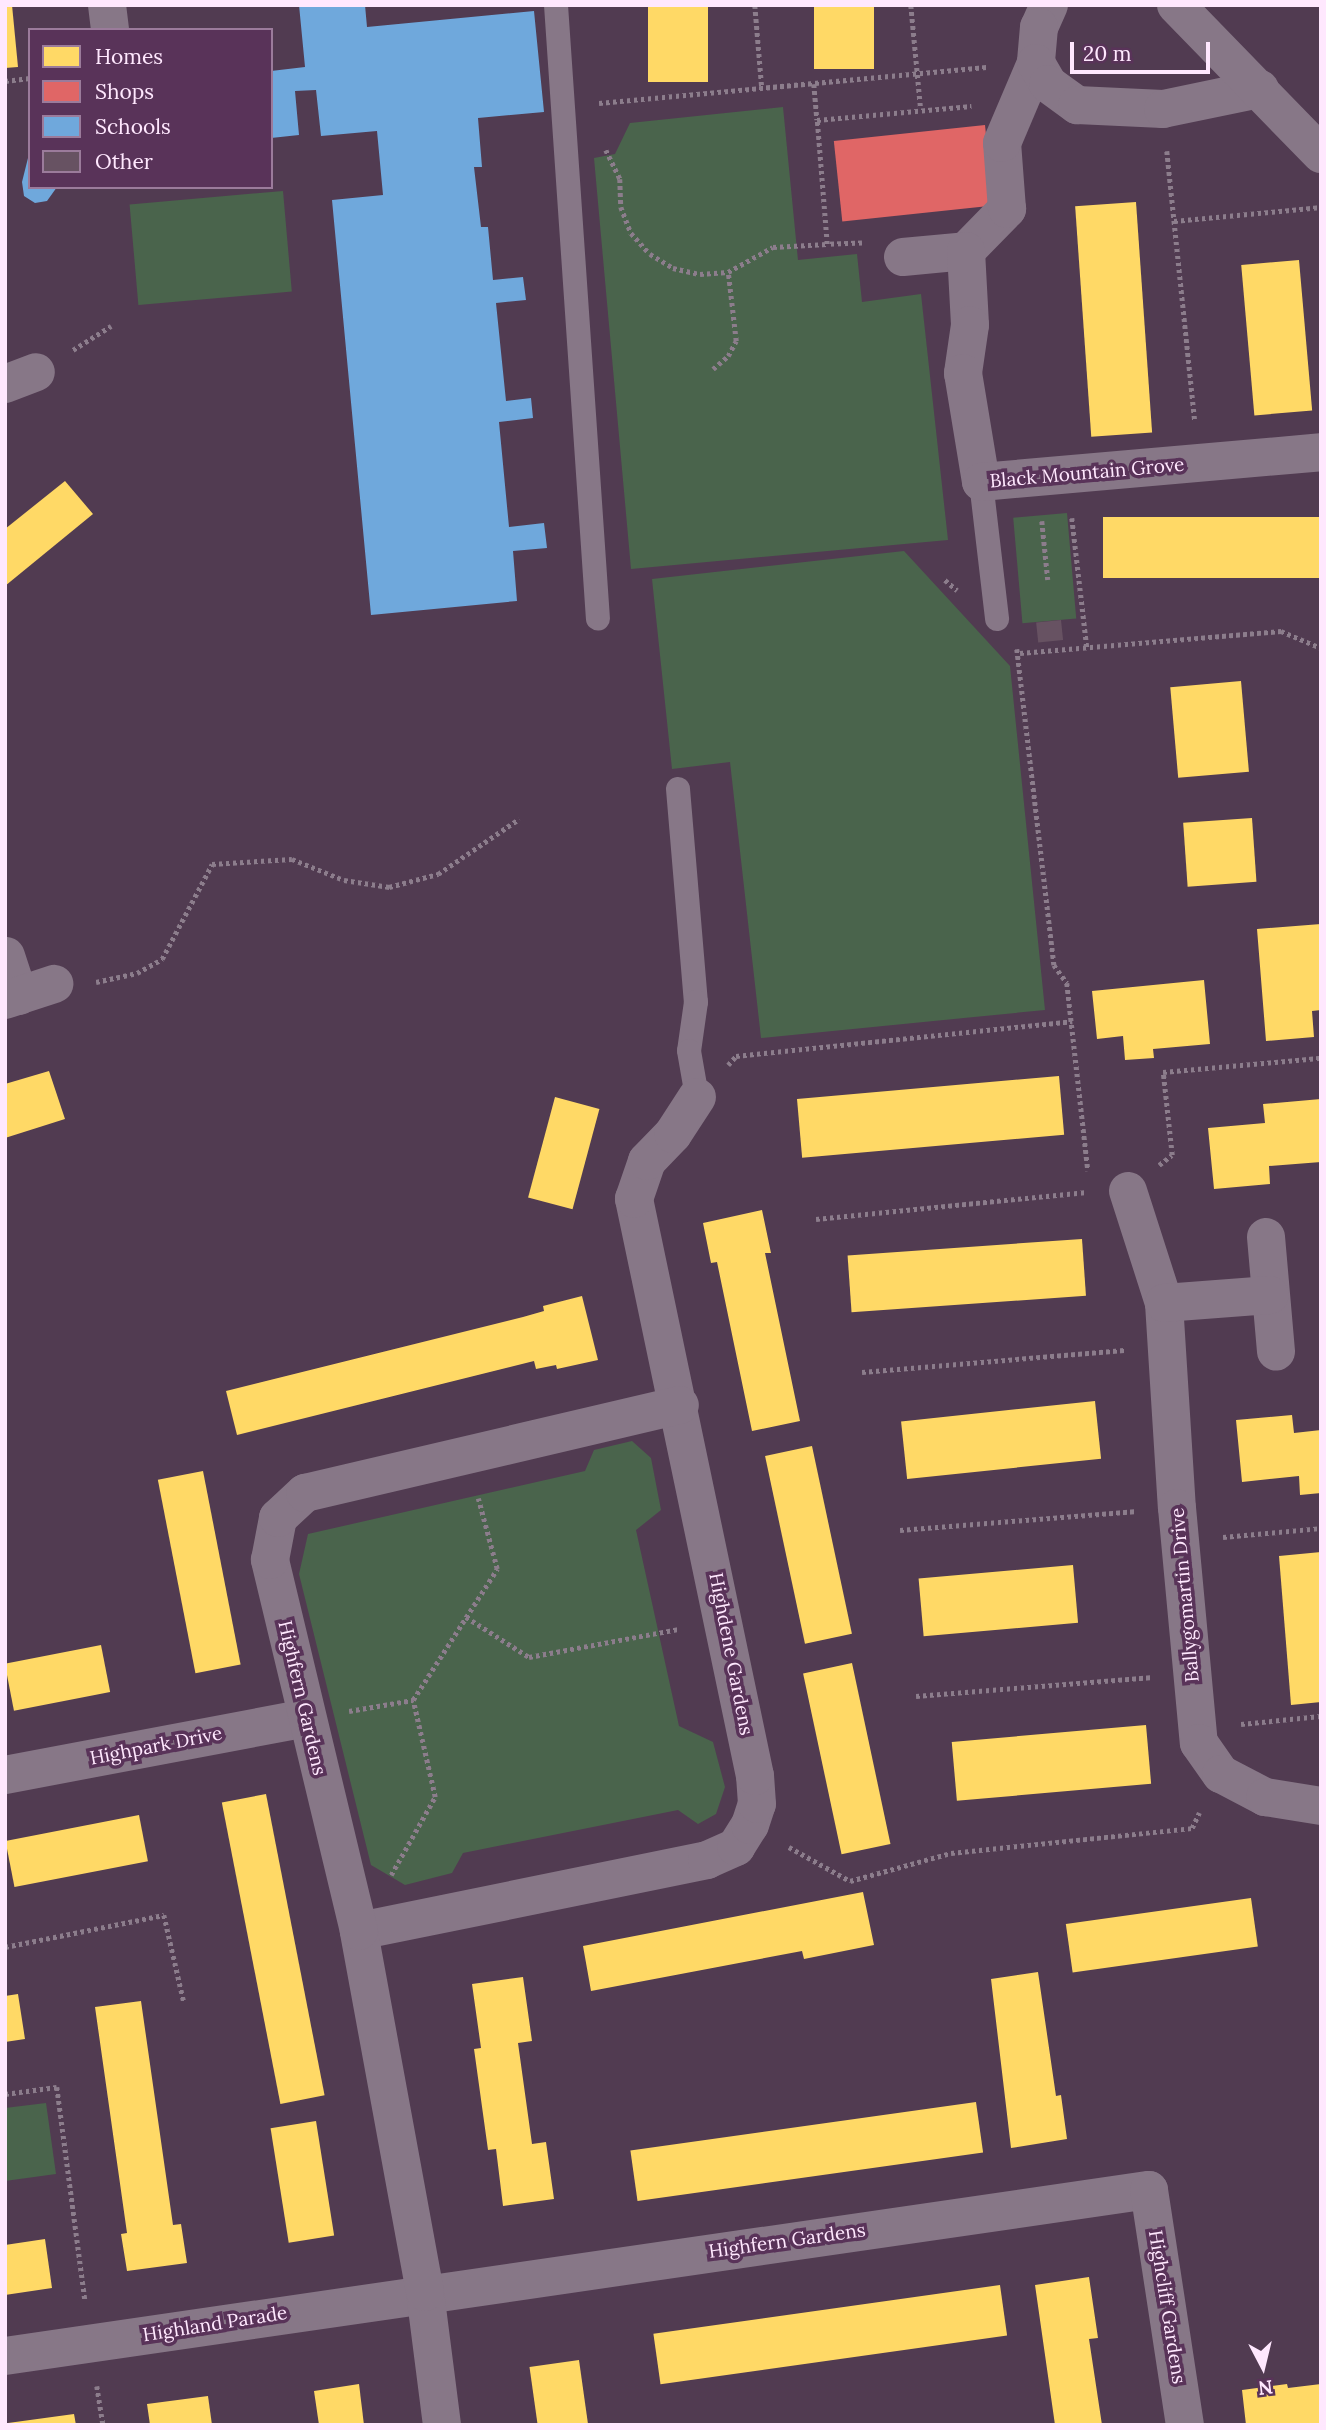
<!DOCTYPE html>
<style>
body{margin:0}
#map{position:relative;width:1326px;height:2430px;overflow:hidden;background:#513b51;font-family:Lora,serif}
div>[style]{position:absolute}
[style*='--x']{left:calc(var(--x)*1px);top:calc(var(--y)*1px);width:calc(var(--w)*1px);rotate:calc(var(--a)*1deg)}
.green>*{inset:0;background:#4a644c;transform-origin:0 0}
.homes>*{inset:0;background:#ffd966;transform-origin:0 0}
.shops>*{inset:0;background:#e06666;transform-origin:0 0}
.schools>*{inset:0;background:#6fa8dc}
.building>*{inset:0;background:#675262;transform-origin:0 0}
.path>*{height:4.5px;margin-top:-2.25px;transform-origin:0;background:repeating-linear-gradient(90deg,#8c7d8c 0 3.5px,transparent 0 7px)}
.service>*{height:24px;margin:-12px;padding:0 12px;transform-origin:12px;border-radius:12px;background:#877787}
.pedestrian>*{height:38px;margin:-19px;padding:0 19px;transform-origin:19px;border-radius:19px;background:#877787}
.minor>*{height:38px;margin:-19px;padding:0 19px;transform-origin:19px;border-radius:19px;background:#877787}
.tertiary>*{height:38px;margin:-19px;padding:0 19px;transform-origin:19px;border-radius:19px;background:#877787}
span{translate:-50% -50%;white-space:nowrap;text-align:center;line-height:1.15;-webkit-text-stroke:7px #593359;paint-order:stroke}
.street-label{font-size:19px;color:#ffe8fe}
.frame{position:absolute;inset:0;border:7px solid #ffe8fe;pointer-events:none}
.legend{position:absolute;left:28px;top:28px;width:245px;height:161px;box-sizing:border-box;background:#593359;border:2px solid #9b7b9b;margin:0;padding:9px 12px;list-style:none;font-size:21px;color:#ffe8fe}
.legend li{display:flex;align-items:center;gap:14px;height:35px}
.legend b{width:35px;border:2px solid #9b7b9b}
.north{position:absolute;left:1228px;top:2332px;width:70px;height:70px;-webkit-text-stroke:5px #593359;paint-order:stroke;rotate:173deg;font-size:19px;font-weight:700;line-height:28px;text-align:center;color:#ffe8fe}
.north::after{content:'';display:block;margin:auto;width:24px;height:32px;background:#ffe8fe;clip-path:polygon(50% 0,100% 100%,50% 72%,0 100%)}
.scale{position:absolute;left:1070px;top:42px;width:140px;height:32px;box-sizing:border-box;border:4px solid #ffe8fe;border-top:0;padding-left:9px;font-size:21px;line-height:24px;white-space:nowrap;color:#ffe8fe;-webkit-text-stroke:5px #593359;paint-order:stroke}
</style>
<div id="map">
<div class="green">
<div style="clip-path:polygon(783px 107px,798px 260px,857px 254px,862px 302px,921px 294px,948px 540px,631px 569px,594px 158px,615px 154px,630px 123px)"></div>
<div style="left:283px;top:191px;width:101px;height:154px;rotate:85deg"></div>
<div style="left:1067px;top:513px;width:106px;height:54px;rotate:85deg"></div>
<div style="clip-path:polygon(904px 551px,1010px 666px,1045px 1010px,761px 1038px,730px 762px,672px 769px,652px 579px)"></div>
<div style="clip-path:polygon(632px 1441px,651px 1458px,661px 1510px,636px 1530px,679px 1726px,713px 1742px,725px 1787px,716px 1814px,698px 1824px,678px 1810px,463px 1853px,452px 1873px,405px 1885px,371px 1865px,299px 1574px,308px 1534px,585px 1471px,594px 1450px)"></div>
<div style="clip-path:polygon(46px 2103px,56px 2174px,5px 2181px,5px 2108px)"></div>
</div>
<div class="homes">
<div style="clip-path:polygon(5px 5px,12px 5px,18px 67px,5px 68px)"></div>
<div style="left:648px;top:5px;width:60px;height:77px"></div>
<div style="left:814px;top:5px;width:60px;height:64px"></div>
<div style="left:1136px;top:202px;width:231px;height:61px;rotate:86deg"></div>
<div style="left:1299px;top:260px;width:151px;height:58px;rotate:85deg"></div>
<div style="clip-path:polygon(65px 481px,93px 514px,5px 586px,5px 529px)"></div>
<div style="left:1321px;top:517px;width:61px;height:218px;rotate:90deg"></div>
<div style="left:1241px;top:681px;width:91px;height:71px;rotate:85deg"></div>
<div style="left:1252px;top:818px;width:64px;height:69px;rotate:86deg"></div>
<div style="clip-path:polygon(1321px 924px,1321px 1010px,1312px 1011px,1314px 1037px,1266px 1041px,1257px 929px)"></div>
<div style="clip-path:polygon(1204px 980px,1210px 1044px,1153px 1049px,1154px 1058px,1125px 1060px,1123px 1036px,1097px 1039px,1092px 991px)"></div>
<div style="clip-path:polygon(49px 1071px,65px 1119px,5px 1138px,5px 1084px)"></div>
<div style="left:1059px;top:1076px;width:59px;height:263px;rotate:85deg"></div>
<div style="left:555px;top:1097px;width:46px;height:104px;rotate:15deg"></div>
<div style="clip-path:polygon(1321px 1099px,1321px 1162px,1269px 1166px,1270px 1184px,1214px 1189px,1208px 1128px,1265px 1123px,1263px 1104px)"></div>
<div style="clip-path:polygon(762px 1210px,771px 1253px,765px 1253px,800px 1421px,752px 1431px,717px 1262px,711px 1263px,703px 1223px)"></div>
<div style="left:1082px;top:1239px;width:57px;height:235px;rotate:86deg"></div>
<div style="clip-path:polygon(582px 1296px,598px 1360px,557px 1369px,556px 1365px,536px 1369px,534px 1361px,237px 1435px,226px 1391px,523px 1317px,544px 1311px,543px 1306px)"></div>
<div style="left:1095px;top:1401px;width:58px;height:195px;rotate:84deg"></div>
<div style="clip-path:polygon(1292px 1415px,1294px 1433px,1321px 1430px,1321px 1493px,1300px 1495px,1299px 1476px,1242px 1482px,1236px 1420px)"></div>
<div style="left:812px;top:1446px;width:192px;height:48px;rotate:78deg"></div>
<div style="left:203px;top:1471px;width:197px;height:46px;rotate:79deg"></div>
<div style="clip-path:polygon(1321px 1552px,1321px 1702px,1291px 1705px,1279px 1556px)"></div>
<div style="left:1073px;top:1565px;width:58px;height:155px;rotate:85deg"></div>
<div style="left:101px;top:1645px;width:48px;height:98px;rotate:79deg"></div>
<div style="left:852px;top:1663px;width:185px;height:50px;rotate:78deg"></div>
<div style="left:1146px;top:1725px;width:59px;height:195px;rotate:85deg"></div>
<div style="left:266px;top:1794px;width:307px;height:45px;rotate:79deg"></div>
<div style="left:139px;top:1815px;width:47px;height:136px;rotate:79deg"></div>
<div style="clip-path:polygon(863px 1892px,874px 1945px,804px 1959px,802px 1951px,591px 1991px,583px 1946px)"></div>
<div style="left:1251px;top:1898px;width:49px;height:187px;rotate:82deg"></div>
<div style="clip-path:polygon(1038px 1972px,1056px 2096px,1061px 2095px,1067px 2139px,1011px 2148px,991px 1979px)"></div>
<div style="clip-path:polygon(523px 1977px,532px 2041px,518px 2043px,532px 2144px,546px 2142px,554px 2199px,503px 2206px,496px 2149px,488px 2150px,474px 2049px,481px 2048px,472px 1984px)"></div>
<div style="clip-path:polygon(18px 1994px,25px 2039px,5px 2042px,5px 1996px)"></div>
<div style="clip-path:polygon(141px 2001px,173px 2225px,181px 2224px,187px 2263px,127px 2271px,121px 2234px,127px 2233px,95px 2007px)"></div>
<div style="left:976px;top:2102px;width:51px;height:349px;rotate:82deg"></div>
<div style="left:316px;top:2121px;width:116px;height:46px;rotate:81deg"></div>
<div style="clip-path:polygon(45px 2239px,52px 2288px,5px 2295px,5px 2245px)"></div>
<div style="clip-path:polygon(1089px 2277px,1098px 2338px,1089px 2339px,1102px 2425px,1055px 2425px,1035px 2285px)"></div>
<div style="left:1000px;top:2285px;width:51px;height:350px;rotate:82deg"></div>
<div style="left:579px;top:2360px;width:65px;height:50px;rotate:82deg"></div>
<div style="clip-path:polygon(359px 2384px,364px 2425px,319px 2425px,314px 2391px)"></div>
<div style="clip-path:polygon(1287px 2384px,1288px 2388px,1321px 2384px,1321px 2425px,1246px 2425px,1242px 2390px)"></div>
<div style="clip-path:polygon(208px 2396px,212px 2425px,150px 2425px,147px 2404px)"></div>
<div style="clip-path:polygon(74px 2414px,76px 2425px,8px 2425px,8px 2423px)"></div>
</div>
<div class="shops">
<div style="left:985px;top:125px;width:81px;height:152px;rotate:84deg"></div>
</div>
<div class="schools">
<div style="clip-path:polygon(299px 5px,365px 5px,367px 27px,534px 11px,544px 112px,478px 118px,482px 167px,474px 167px,481px 227px,488px 227px,493px 280px,523px 277px,526px 300px,496px 303px,506px 401px,531px 398px,533px 418px,499px 422px,509px 527px,544px 523px,547px 548px,513px 551px,517px 601px,371px 615px,332px 200px,383px 195px,377px 131px,321px 136px,316px 90px,295px 91px,299px 135px,271px 138px,271px 71px,305px 67px)"></div>
<div style="clip-path:polygon(29px 154px,30px 187px,57px 187px,47px 201px,35px 203px,24px 196px,22px 182px)"></div>
</div>
<div class="building">
<div style="left:1061px;top:620px;width:20px;height:25px;rotate:84deg"></div>
</div>
<div class="path">
<div style="--x:755;--y:5;--w:83;--a:85.2"></div>
<div style="--x:911;--y:5;--w:105;--a:84.6"></div>
<div style="--x:5;--y:81;--w:25;--a:-7"></div>
<div style="--x:814;--y:84;--w:36;--a:85"></div>
<div style="--x:599;--y:103;--w:389;--a:-5.3"></div>
<div style="--x:606;--y:150;--w:32;--a:64"></div>
<div style="--x:620;--y:179;--w:28;--a:88"></div>
<div style="--x:621;--y:207;--w:28;--a:69"></div>
<div style="--x:631;--y:233;--w:28;--a:48"></div>
<div style="--x:650;--y:254;--w:27;--a:31"></div>
<div style="--x:673;--y:268;--w:28;--a:13"></div>
<div style="--x:700;--y:274;--w:28;--a:-4"></div>
<div style="--x:728;--y:272;--w:51;--a:-29.1"></div>
<div style="--x:773;--y:247;--w:54;--a:-3.2"></div>
<div style="--x:1167;--y:151;--w:271;--a:84.1"></div>
<div style="--x:1174;--y:221;--w:148;--a:-5.4"></div>
<div style="--x:862;--y:243;--w:35;--a:178"></div>
<div style="--x:827;--y:244;--w:124;--a:-94.6"></div>
<div style="--x:817;--y:120;--w:155;--a:-5.2"></div>
<div style="--x:73;--y:350;--w:45;--a:-32.3"></div>
<div style="--x:713;--y:369;--w:20;--a:-41"></div>
<div style="--x:728;--y:356;--w:17;--a:-62"></div>
<div style="--x:736;--y:341;--w:69;--a:-96.6"></div>
<div style="--x:1072;--y:518;--w:131;--a:83.4"></div>
<div style="--x:1042;--y:521;--w:59;--a:84.2"></div>
<div style="--x:945;--y:580;--w:16;--a:40"></div>
<div style="--x:1017;--y:649;--w:318;--a:83.3"></div>
<div style="--x:1054;--y:965;--w:22;--a:54"></div>
<div style="--x:1067;--y:983;--w:189;--a:83.6"></div>
<div style="--x:1020;--y:653;--w:262;--a:-4.8"></div>
<div style="--x:1281;--y:631;--w:43;--a:23"></div>
<div style="--x:96;--y:982;--w:42;--a:-12.4"></div>
<div style="--x:137;--y:973;--w:29;--a:-29"></div>
<div style="--x:162;--y:959;--w:107;--a:-62.2"></div>
<div style="--x:212;--y:864;--w:80;--a:-3.6"></div>
<div style="--x:292;--y:859;--w:56;--a:22"></div>
<div style="--x:344;--y:880;--w:46;--a:8.8"></div>
<div style="--x:389;--y:887;--w:51;--a:-14.9"></div>
<div style="--x:438;--y:874;--w:98;--a:-34.2"></div>
<div style="--x:728;--y:1065;--w:12;--a:-48"></div>
<div style="--x:736;--y:1056;--w:338;--a:-5.9"></div>
<div style="--x:1159;--y:1165;--w:16;--a:-38"></div>
<div style="--x:1172;--y:1155;--w:83;--a:-96.2"></div>
<div style="--x:1163;--y:1072;--w:159;--a:-5.1"></div>
<div style="--x:816;--y:1219;--w:270;--a:-5.7"></div>
<div style="--x:862;--y:1372;--w:263;--a:-4.8"></div>
<div style="--x:900;--y:1530;--w:235;--a:-4.6"></div>
<div style="--x:1223;--y:1537;--w:98;--a:-5.2"></div>
<div style="--x:466;--y:1617;--w:75;--a:32.4"></div>
<div style="--x:529;--y:1657;--w:153;--a:-10.6"></div>
<div style="--x:916;--y:1696;--w:235;--a:-4.6"></div>
<div style="--x:349;--y:1711;--w:65;--a:-9.8"></div>
<div style="--x:1241;--y:1724;--w:80;--a:-5.7"></div>
<div style="--x:789;--y:1847;--w:70;--a:29.1"></div>
<div style="--x:850;--y:1881;--w:105;--a:-15.5"></div>
<div style="--x:951;--y:1853;--w:242;--a:-5.9"></div>
<div style="--x:1192;--y:1828;--w:17;--a:-65"></div>
<div style="--x:391;--y:1875;--w:90;--a:-60.6"></div>
<div style="--x:435;--y:1797;--w:99;--a:-102.8"></div>
<div style="--x:413;--y:1700;--w:156;--a:-57.3"></div>
<div style="--x:497;--y:1569;--w:73;--a:-105"></div>
<div style="--x:5;--y:1947;--w:162;--a:-11.4"></div>
<div style="--x:164;--y:1915;--w:89;--a:77.1"></div>
<div style="--x:5;--y:2094;--w:52;--a:-7.7"></div>
<div style="--x:57;--y:2087;--w:216;--a:82.5"></div>
<div style="--x:97;--y:2386;--w:39;--a:81"></div>
</div>
<div class="service">
<div style="--x:556;--y:5;--w:615;--a:86.09"></div>
<div style="--x:981;--y:482;--w:138;--a:83.3"></div>
<div style="--x:678;--y:789;--w:214;--a:85.2"></div>
<div style="--x:696;--y:1002;--w:49;--a:98.1"></div>
<div style="--x:689;--y:1051;--w:47;--a:80.1"></div>
</div>
<div class="pedestrian">
<div style="--x:966;--y:251;--w:59;--a:-45.7"></div>
<div style="--x:1007;--y:209;--w:66;--a:-94.3"></div>
<div style="--x:1002;--y:143;--w:87;--a:-67"></div>
</div>
<div class="minor">
<div style="--x:107;--y:5;--w:25;--a:83"></div>
<div style="--x:1049;--y:5;--w:24;--a:114"></div>
<div style="--x:1039;--y:27;--w:36;--a:95"></div>
<div style="--x:1036;--y:63;--w:24;--a:60"></div>
<div style="--x:1048;--y:84;--w:36;--a:36"></div>
<div style="--x:1077;--y:105;--w:86;--a:2.7"></div>
<div style="--x:1163;--y:109;--w:99;--a:-11.7"></div>
<div style="--x:903;--y:257;--w:63;--a:-5.4"></div>
<div style="--x:966;--y:251;--w:74;--a:86.9"></div>
<div style="--x:970;--y:325;--w:49;--a:98.3"></div>
<div style="--x:963;--y:373;--w:110;--a:80.6"></div>
<div style="--x:981;--y:482;--w:341;--a:-5"></div>
<div style="--x:5;--y:384;--w:33;--a:-21"></div>
<div style="--x:6;--y:956;--w:42;--a:72"></div>
<div style="--x:5;--y:1000;--w:52;--a:-18.1"></div>
<div style="--x:1128;--y:1191;--w:118;--a:72.2"></div>
<div style="--x:1164;--y:1303;--w:205;--a:86.4"></div>
<div style="--x:1177;--y:1508;--w:236;--a:84.7"></div>
<div style="--x:1199;--y:1743;--w:38;--a:55"></div>
<div style="--x:1221;--y:1774;--w:50;--a:27.6"></div>
<div style="--x:1265;--y:1797;--w:57;--a:9.1"></div>
<div style="--x:1266;--y:1237;--w:115;--a:85"></div>
<div style="--x:1164;--y:1303;--w:106;--a:-4.3"></div>
<div style="--x:5;--y:1775;--w:307;--a:-10.7"></div>
<div style="--x:359;--y:1931;--w:355;--a:-11.5"></div>
<div style="--x:707;--y:1860;--w:32;--a:-24"></div>
<div style="--x:736;--y:1847;--w:26;--a:-58"></div>
<div style="--x:750;--y:1825;--w:22;--a:-72"></div>
<div style="--x:757;--y:1804;--w:28;--a:-94"></div>
<div style="--x:755;--y:1776;--w:590;--a:-101.84"></div>
<div style="--x:634;--y:1199;--w:40;--a:-71.1"></div>
<div style="--x:647;--y:1161;--w:37;--a:-46"></div>
<div style="--x:673;--y:1134;--w:44;--a:-57"></div>
<div style="--x:5;--y:2356;--w:1156;--a:-8.26"></div>
<div style="--x:1149;--y:2190;--w:238;--a:81.3"></div>
<div style="--x:442;--y:2425;--w:134;--a:-97.3"></div>
<div style="--x:425;--y:2292;--w:367;--a:-100.4"></div>
<div style="--x:359;--y:1931;--w:382;--a:-103.5"></div>
<div style="--x:270;--y:1560;--w:43;--a:-79.2"></div>
<div style="--x:278;--y:1518;--w:37;--a:-43"></div>
<div style="--x:305;--y:1493;--w:385;--a:-13.2"></div>
</div>
<div class="tertiary">
<div style="--x:1176;--y:5;--w:208;--a:45.8"></div>
</div>
<div class="street-label">
<span style="left:1087px;top:473px;rotate:-5deg">Black Mountain Grove</span>
<span style="left:1185px;top:1595px;rotate:-95deg">Ballygomartin Drive</span>
<span style="left:731px;top:1654px;rotate:79deg">Highdene Gardens</span>
<span style="left:302px;top:1698px;rotate:77deg">Highfern Gardens</span>
<span style="left:156px;top:1746px;rotate:-11deg">Highpark Drive</span>
<span style="left:787px;top:2241px;rotate:-8deg">Highfern Gardens</span>
<span style="left:1167px;top:2307px;rotate:81deg">Highcliff Gardens</span>
<span style="left:215px;top:2324px;rotate:-9deg">Highland Parade</span>
</div>
<div class="frame"></div>
<ul class="legend">
<li><b style="height:19px;background:#ffd966"></b>Homes</li>
<li><b style="height:19px;background:#e06666"></b>Shops</li>
<li><b style="height:19px;background:#6fa8dc"></b>Schools</li>
<li><b style="height:19px;background:#675262"></b>Other</li>
</ul>
<div class="north">N</div>
<div class="scale">20 m</div>
</div>
